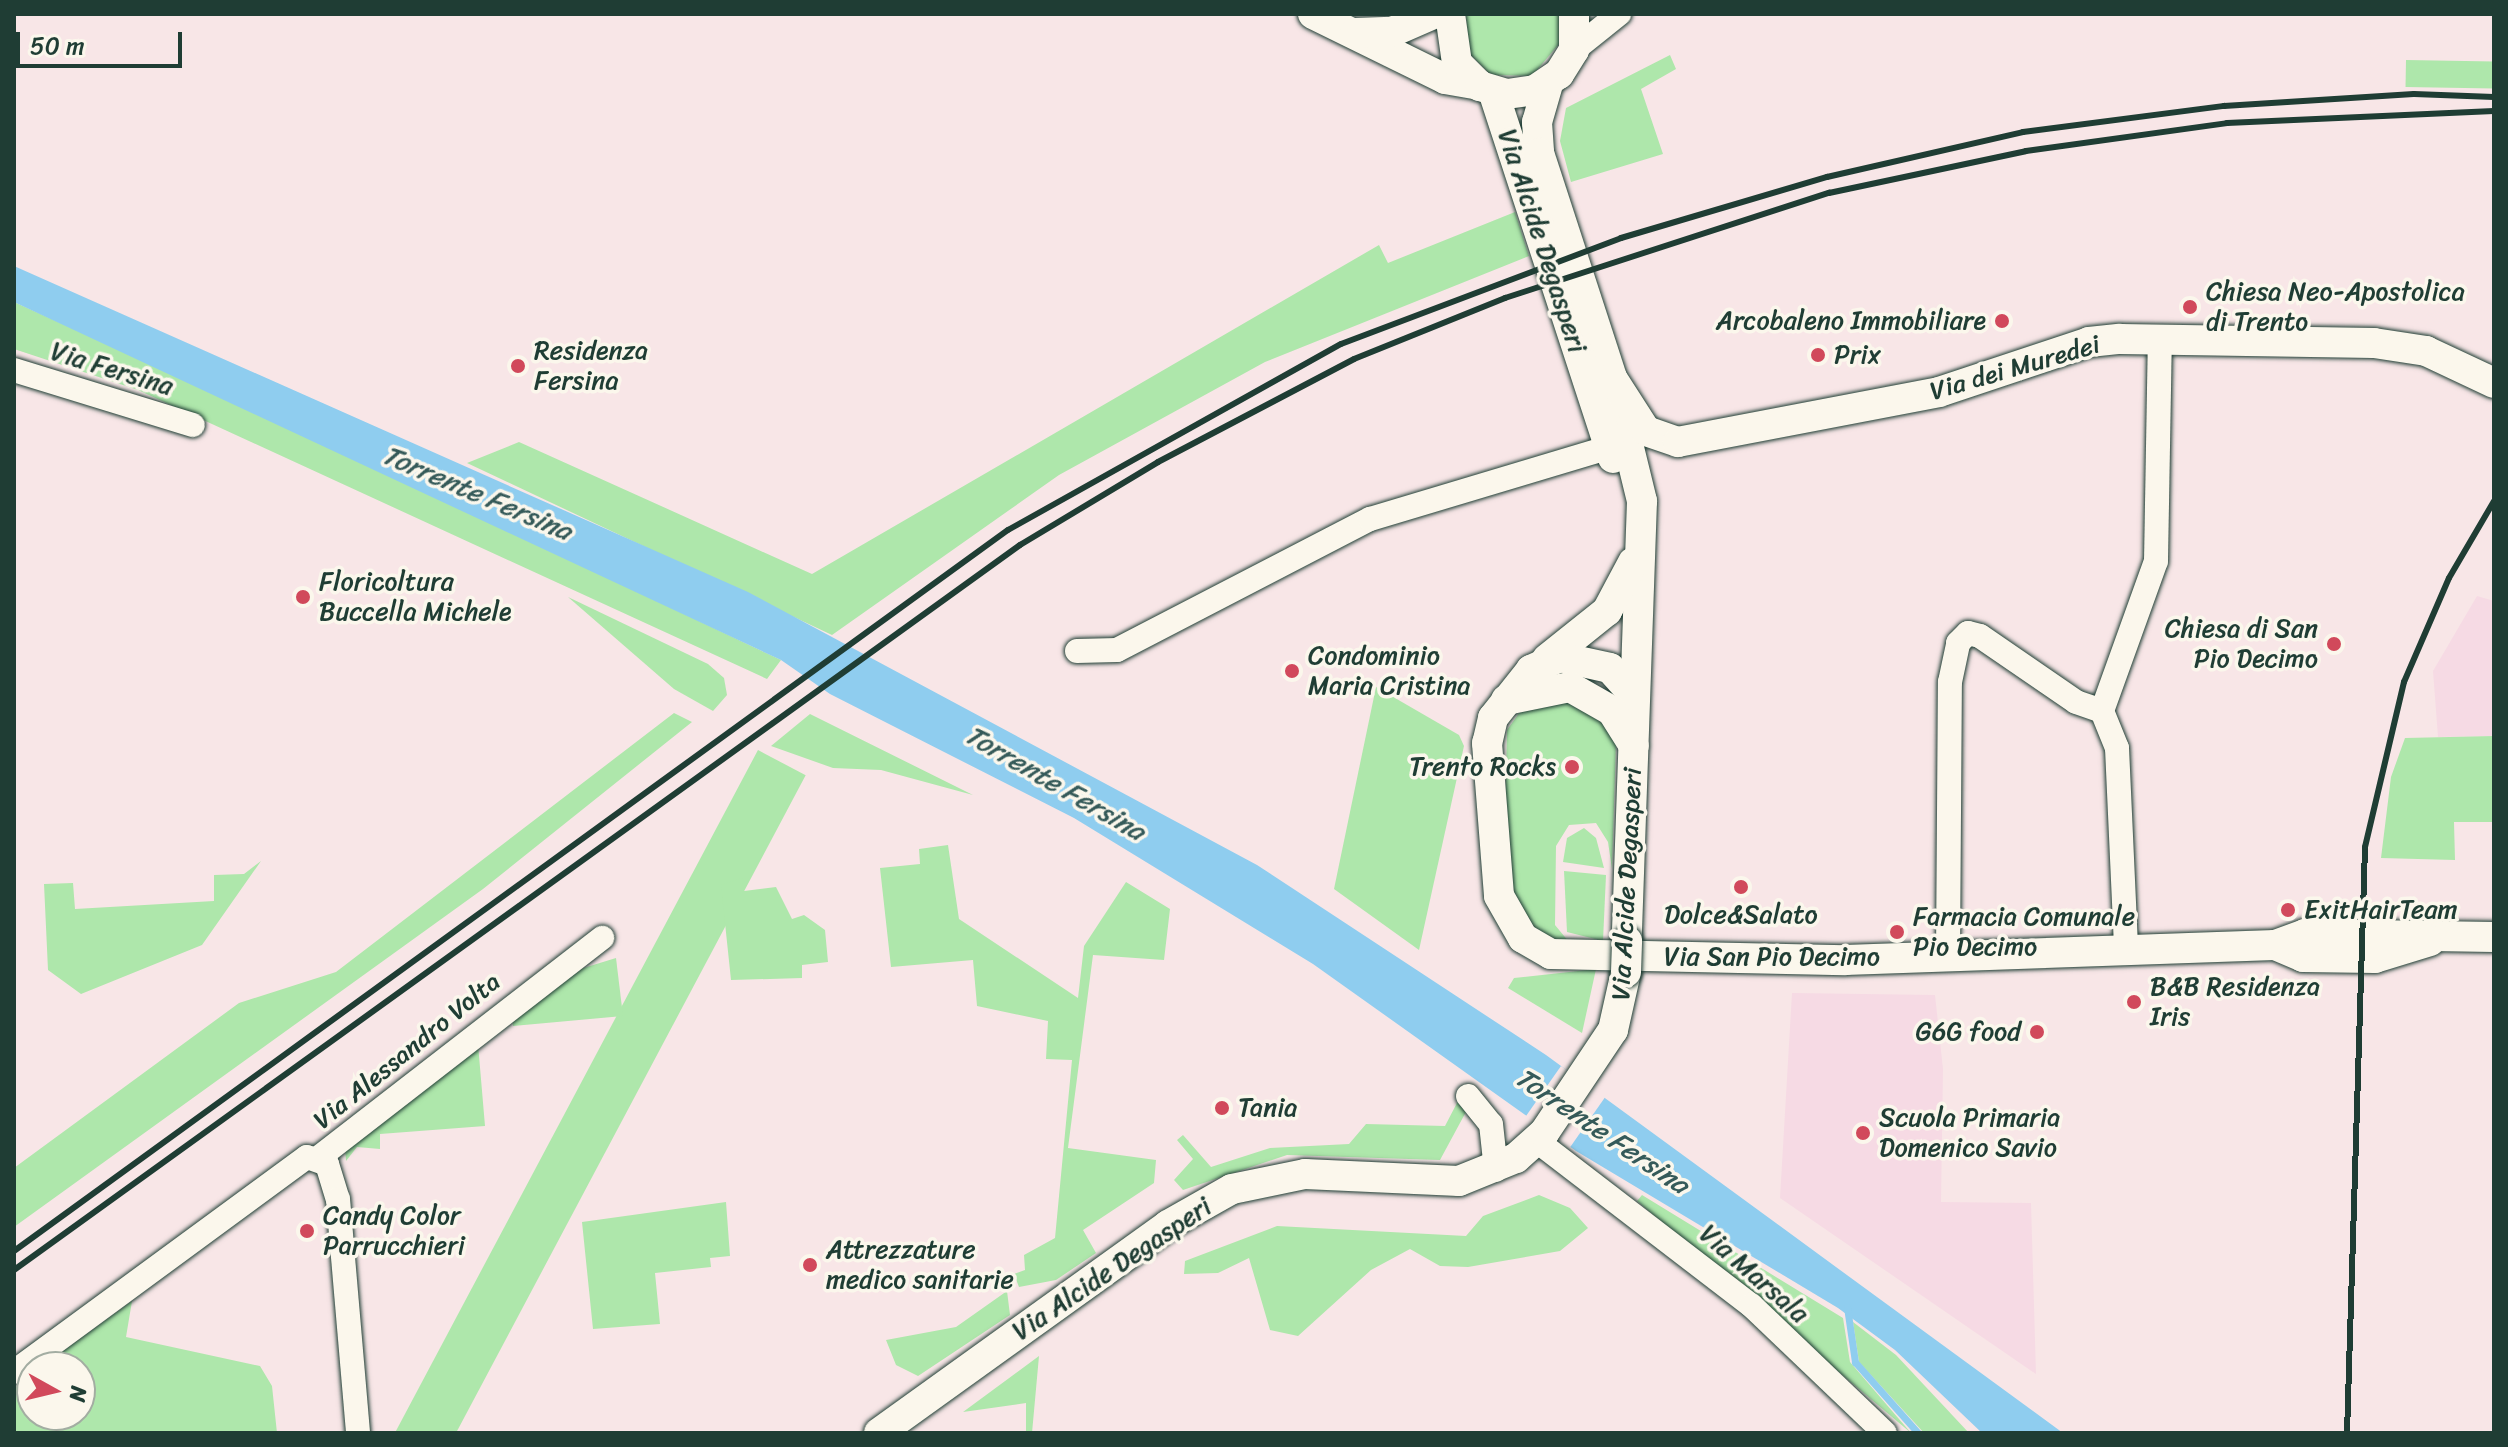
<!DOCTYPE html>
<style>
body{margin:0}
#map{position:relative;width:2508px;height:1447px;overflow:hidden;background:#f8e6e7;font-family:Sriracha,sans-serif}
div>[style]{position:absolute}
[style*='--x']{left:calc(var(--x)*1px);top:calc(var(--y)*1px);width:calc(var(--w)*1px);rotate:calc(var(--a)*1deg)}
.built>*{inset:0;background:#f6dae4}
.green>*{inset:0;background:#aee7ab;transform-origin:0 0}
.water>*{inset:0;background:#8fcdef}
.pier>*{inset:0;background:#f8e6e7;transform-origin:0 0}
.stream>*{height:7px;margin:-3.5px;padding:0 3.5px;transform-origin:3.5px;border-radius:3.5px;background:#8fcdef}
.roads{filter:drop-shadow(0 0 2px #1f3d34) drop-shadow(0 0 2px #1f3d34)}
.minor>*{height:24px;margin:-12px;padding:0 12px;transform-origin:12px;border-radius:12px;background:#fbf7ec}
.tertiary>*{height:30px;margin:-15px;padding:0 15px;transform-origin:15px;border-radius:15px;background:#fbf7ec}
.rail>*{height:6px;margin:-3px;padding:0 3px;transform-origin:3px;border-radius:3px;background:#1f3d34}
.bridges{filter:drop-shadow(0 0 2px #1f3d34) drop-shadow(0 0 2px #1f3d34)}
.tertiary-bridge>*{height:30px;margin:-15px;padding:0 15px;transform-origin:15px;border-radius:15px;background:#fbf7ec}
.dots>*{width:22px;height:22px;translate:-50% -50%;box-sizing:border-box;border:4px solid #fbf7ec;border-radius:50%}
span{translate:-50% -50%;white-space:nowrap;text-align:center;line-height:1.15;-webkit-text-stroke:7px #fbf7ec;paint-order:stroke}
.street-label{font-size:26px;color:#1f3d34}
.poi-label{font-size:26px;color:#1f3d34}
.left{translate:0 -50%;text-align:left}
.right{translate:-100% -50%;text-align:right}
.water-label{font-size:28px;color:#355a59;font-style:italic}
.frame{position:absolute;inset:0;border:16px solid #1f3d34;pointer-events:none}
.north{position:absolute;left:16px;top:1351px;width:80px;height:80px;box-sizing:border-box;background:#fbf7ec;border:2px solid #a3ada2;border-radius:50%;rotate:98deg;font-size:22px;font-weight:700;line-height:32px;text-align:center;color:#1f3d34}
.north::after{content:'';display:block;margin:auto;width:28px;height:36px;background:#d1495b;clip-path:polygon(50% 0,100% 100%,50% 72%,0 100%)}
.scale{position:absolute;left:16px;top:32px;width:166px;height:36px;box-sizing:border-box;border:4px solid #1f3d34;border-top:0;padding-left:10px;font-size:24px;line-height:28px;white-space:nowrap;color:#1f3d34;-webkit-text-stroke:6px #fbf7ec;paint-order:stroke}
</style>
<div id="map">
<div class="built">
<div style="clip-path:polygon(2477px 596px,2494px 601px,2494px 736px,2438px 737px,2433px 671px)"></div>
<div style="clip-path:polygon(1792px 993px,1935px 995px,1943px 1069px,1941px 1202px,2031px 1203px,2036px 1374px,1780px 1198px)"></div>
</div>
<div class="green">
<div style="clip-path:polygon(1466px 14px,1559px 14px,1559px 44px,1532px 76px,1491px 75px,1469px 53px)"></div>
<div style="clip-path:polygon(1670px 55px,1676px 69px,1641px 89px,1663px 154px,1571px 182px,1560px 141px,1566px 108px)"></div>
<div style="left:2406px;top:60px;width:88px;height:27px;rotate:1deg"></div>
<div style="clip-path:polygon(1515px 212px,1529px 256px,1265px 362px,1059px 475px,832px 635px,467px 463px,519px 442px,812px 574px,1379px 245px,1388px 263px)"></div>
<div style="clip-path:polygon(14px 302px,302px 432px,781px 660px,767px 679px,138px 390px,14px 349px)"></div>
<div style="clip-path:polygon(568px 597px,708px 664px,724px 678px,727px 695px,713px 711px,674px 689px)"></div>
<div style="clip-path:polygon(1376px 687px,1459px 735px,1464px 746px,1419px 950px,1334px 889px)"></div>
<div style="clip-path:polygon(1556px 695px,1592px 707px,1616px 744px,1612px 869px,1608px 842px,1596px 823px,1569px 825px,1556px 846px,1555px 925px,1569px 942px,1537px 935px,1514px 896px,1505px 817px,1507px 730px,1522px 709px)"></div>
<div style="clip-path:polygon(674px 713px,692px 722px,483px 889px,14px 1227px,14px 1168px,239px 1003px,336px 972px)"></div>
<div style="clip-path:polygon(810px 714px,973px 795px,881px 770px,833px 768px,771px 746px)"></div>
<div style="clip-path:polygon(2494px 736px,2494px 822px,2454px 822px,2455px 860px,2381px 858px,2391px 777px,2405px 738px)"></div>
<div style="left:758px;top:750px;width:54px;height:919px;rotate:28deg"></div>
<div style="clip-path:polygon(1584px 828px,1596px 838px,1604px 868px,1563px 862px,1567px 838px)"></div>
<div style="clip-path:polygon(948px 845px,959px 919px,1078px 998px,1084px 946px,1126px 882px,1170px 909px,1164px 960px,1093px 955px,1068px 1148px,1156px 1160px,1154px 1183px,1083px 1230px,1096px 1253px,1056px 1280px,1019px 1287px,1014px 1274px,1025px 1270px,1024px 1255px,1055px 1238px,1072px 1060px,1046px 1059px,1048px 1021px,977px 1006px,973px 960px,891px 967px,880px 868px,920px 864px,919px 849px)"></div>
<div style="clip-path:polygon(261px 861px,202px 945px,81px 994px,48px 970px,44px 884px,73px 883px,75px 909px,214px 901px,214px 875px,244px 874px)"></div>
<div style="clip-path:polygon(1564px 871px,1606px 875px,1603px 941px,1567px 932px)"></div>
<div style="clip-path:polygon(742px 878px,744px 891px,776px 887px,792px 919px,804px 915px,825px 930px,828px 962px,802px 965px,802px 978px,731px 980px,721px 885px)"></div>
<div style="clip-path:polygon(616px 958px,623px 1016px,513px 1026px,512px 1017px,577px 970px)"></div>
<div style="clip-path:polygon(1596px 969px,1582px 1033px,1508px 988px,1514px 978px)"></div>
<div style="clip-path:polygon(478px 1044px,485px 1126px,380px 1134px,380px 1149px,357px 1147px,346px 1161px,345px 1147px)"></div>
<div style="clip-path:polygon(1458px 1101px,1467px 1110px,1440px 1160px,1287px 1155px,1183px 1190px,1174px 1180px,1193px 1159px,1177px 1140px,1183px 1135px,1211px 1167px,1270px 1148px,1349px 1144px,1366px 1124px,1445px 1126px)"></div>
<div style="clip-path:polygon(1539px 1195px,1570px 1208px,1588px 1228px,1560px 1251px,1468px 1267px,1440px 1266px,1410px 1249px,1371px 1270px,1298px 1336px,1270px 1330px,1249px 1258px,1218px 1273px,1184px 1274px,1185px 1261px,1277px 1226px,1466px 1236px,1483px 1216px)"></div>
<div style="clip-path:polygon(1642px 1195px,1843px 1318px,1850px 1362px,1911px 1433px,1637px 1201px)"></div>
<div style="clip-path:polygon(726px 1202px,730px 1256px,710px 1258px,711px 1267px,655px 1273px,660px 1324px,593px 1329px,582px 1222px)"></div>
<div style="clip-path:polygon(1007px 1291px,1010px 1315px,918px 1376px,896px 1365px,886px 1340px,956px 1327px)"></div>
<div style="clip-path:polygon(132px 1301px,126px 1337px,260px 1366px,272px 1386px,277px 1433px,14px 1433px,14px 1389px,32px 1374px,32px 1415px,80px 1415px,80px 1367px,41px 1367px)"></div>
<div style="clip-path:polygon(1853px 1322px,1896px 1355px,1969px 1433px,1924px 1433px,1859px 1362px)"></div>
<div style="clip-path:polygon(1039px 1356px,1032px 1433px,1026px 1433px,1026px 1403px,963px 1412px)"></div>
</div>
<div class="water">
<div style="clip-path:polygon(14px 266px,748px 592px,1257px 865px,1546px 1055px,2063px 1433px,1982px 1433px,1895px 1350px,1838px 1308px,1576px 1151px,1313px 964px,1074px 818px,830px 694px,781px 660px,14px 302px)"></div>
</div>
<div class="pier">
<div style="left:1561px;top:1066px;width:54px;height:64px;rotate:35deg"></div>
</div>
<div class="stream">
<div style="--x:1847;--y:1307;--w:56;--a:81.7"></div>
<div style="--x:1855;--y:1362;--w:95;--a:48.4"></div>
</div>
<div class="roads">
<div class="minor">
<div style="--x:1574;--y:50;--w:58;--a:-38.7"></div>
<div style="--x:14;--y:370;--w:187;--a:17.1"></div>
<div style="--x:1077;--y:651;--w:40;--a:-1.4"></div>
<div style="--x:1117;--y:650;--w:285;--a:-27.4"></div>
<div style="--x:1370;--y:519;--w:251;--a:-16.7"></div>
<div style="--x:2102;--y:711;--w:159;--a:-70.2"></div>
<div style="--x:2156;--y:561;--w:222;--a:-89"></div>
<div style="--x:2102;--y:711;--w:40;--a:68"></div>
<div style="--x:2117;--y:748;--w:201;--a:87.4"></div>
<div style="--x:1948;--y:956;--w:274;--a:-89.6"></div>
<div style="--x:1950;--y:682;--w:40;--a:-78"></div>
<div style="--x:1958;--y:643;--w:14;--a:-45"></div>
<div style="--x:1968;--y:633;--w:12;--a:14"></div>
<div style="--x:1980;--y:636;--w:116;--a:34.5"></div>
<div style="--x:2076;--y:702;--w:28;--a:19"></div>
<div style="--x:1468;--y:1096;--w:36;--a:51"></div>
<div style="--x:1491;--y:1124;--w:46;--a:83.8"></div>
<div style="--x:1537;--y:1141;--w:270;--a:37.5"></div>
<div style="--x:1751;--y:1305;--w:185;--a:43.7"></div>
<div style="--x:317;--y:1159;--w:361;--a:-37.8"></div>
<div style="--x:14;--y:1372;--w:363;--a:-36.3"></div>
<div style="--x:307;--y:1157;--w:21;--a:19"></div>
<div style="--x:327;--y:1164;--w:37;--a:73"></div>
<div style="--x:338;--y:1199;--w:235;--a:85.1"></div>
</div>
<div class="tertiary">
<div style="--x:1313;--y:14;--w:147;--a:26.2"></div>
<div style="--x:1445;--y:79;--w:35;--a:10"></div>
<div style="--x:1450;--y:14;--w:49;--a:81.9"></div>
<div style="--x:1457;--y:63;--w:33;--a:45"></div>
<div style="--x:1480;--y:86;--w:28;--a:17"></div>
<div style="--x:1507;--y:94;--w:28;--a:-8"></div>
<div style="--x:1535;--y:90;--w:29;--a:-34"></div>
<div style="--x:1559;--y:74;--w:28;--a:-58"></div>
<div style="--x:1574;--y:50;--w:36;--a:-90"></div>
<div style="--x:1355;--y:33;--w:37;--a:-2"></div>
<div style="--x:1392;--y:32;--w:45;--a:-23.7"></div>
<div style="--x:1548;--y:84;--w:40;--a:106"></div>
<div style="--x:1537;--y:122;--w:31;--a:86"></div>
<div style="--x:1539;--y:153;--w:237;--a:72"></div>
<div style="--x:1612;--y:378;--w:127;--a:76.3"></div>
<div style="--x:1642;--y:501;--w:440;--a:92"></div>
<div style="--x:1493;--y:91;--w:386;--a:71.9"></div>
<div style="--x:1612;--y:378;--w:63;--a:57.3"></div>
<div style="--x:1646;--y:431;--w:34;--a:19"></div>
<div style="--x:1678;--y:442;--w:266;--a:-10.8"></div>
<div style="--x:1939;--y:392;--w:158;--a:-18.4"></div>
<div style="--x:2089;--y:342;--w:31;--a:-6"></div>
<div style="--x:2120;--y:339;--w:254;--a:0.9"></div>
<div style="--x:2374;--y:343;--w:53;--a:8.7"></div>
<div style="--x:2426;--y:351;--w:75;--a:25.2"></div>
<div style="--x:1547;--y:659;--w:77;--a:-38.7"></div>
<div style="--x:1607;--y:611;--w:55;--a:-62"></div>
<div style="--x:1634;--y:695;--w:36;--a:-132"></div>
<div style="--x:1610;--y:668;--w:51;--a:-167.6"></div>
<div style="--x:1560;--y:657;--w:32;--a:156"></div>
<div style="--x:1531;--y:670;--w:61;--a:128.4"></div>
<div style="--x:1493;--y:718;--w:26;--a:103"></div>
<div style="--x:1487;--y:743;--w:153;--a:85.5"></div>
<div style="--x:1499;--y:896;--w:48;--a:60.3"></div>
<div style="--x:1523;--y:938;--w:32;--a:30"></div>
<div style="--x:1551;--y:954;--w:294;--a:1.2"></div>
<div style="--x:1845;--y:960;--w:430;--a:-2"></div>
<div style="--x:2275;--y:945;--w:32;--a:-20"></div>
<div style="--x:2305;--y:934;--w:189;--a:0.9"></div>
<div style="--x:1506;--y:700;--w:65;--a:-11.5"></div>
<div style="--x:1570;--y:687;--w:48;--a:29.7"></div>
<div style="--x:1612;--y:711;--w:41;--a:57.8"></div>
<div style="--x:2275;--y:945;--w:30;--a:23"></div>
<div style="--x:2303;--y:957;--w:72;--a:0.8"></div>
<div style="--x:2375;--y:958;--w:58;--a:-17.2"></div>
<div style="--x:879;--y:1433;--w:356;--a:-35.7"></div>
<div style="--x:1168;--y:1225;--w:73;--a:-29.4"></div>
<div style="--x:1232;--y:1189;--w:75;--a:-11.6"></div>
<div style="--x:1305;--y:1174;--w:154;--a:2.6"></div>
<div style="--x:1459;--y:1181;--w:61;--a:-22"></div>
<div style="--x:1516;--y:1158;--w:38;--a:-42"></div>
<div style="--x:1544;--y:1133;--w:124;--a:-56.2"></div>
<div style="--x:1613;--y:1030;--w:59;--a:-77.4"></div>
</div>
</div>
<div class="rail">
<div style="--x:14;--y:1251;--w:1228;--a:-35.96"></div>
<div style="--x:1008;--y:530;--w:381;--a:-29.2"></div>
<div style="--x:1341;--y:344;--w:299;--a:-20.7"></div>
<div style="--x:1621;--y:238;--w:215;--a:-16.5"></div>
<div style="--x:1827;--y:177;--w:201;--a:-12.9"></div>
<div style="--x:2023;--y:132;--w:203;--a:-7.4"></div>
<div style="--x:2224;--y:106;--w:190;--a:-3.6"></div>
<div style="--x:2414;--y:94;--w:80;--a:2.1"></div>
<div style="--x:14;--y:1270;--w:1240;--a:-35.78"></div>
<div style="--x:1020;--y:545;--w:161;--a:-31"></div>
<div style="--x:1158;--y:462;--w:221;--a:-27.7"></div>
<div style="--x:1354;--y:359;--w:163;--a:-22"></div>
<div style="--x:1505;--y:298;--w:341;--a:-18"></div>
<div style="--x:1829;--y:193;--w:201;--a:-12"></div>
<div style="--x:2026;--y:151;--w:203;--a:-7.9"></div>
<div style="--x:2227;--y:123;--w:267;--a:-2.6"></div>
<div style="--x:2347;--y:1433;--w:586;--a:-88.24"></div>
<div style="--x:2365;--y:847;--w:170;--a:-76.7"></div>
<div style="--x:2404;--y:682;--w:113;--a:-66.6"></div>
<div style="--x:2449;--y:578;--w:89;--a:-59.7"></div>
</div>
<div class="bridges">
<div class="tertiary-bridge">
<div style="--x:1626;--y:972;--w:31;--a:-88"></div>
</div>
</div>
<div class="dots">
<div style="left:2190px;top:307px;background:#d1495b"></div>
<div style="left:2002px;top:321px;background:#d1495b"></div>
<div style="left:1818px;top:355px;background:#d1495b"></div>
<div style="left:518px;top:366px;background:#d1495b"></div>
<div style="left:303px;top:597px;background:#d1495b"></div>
<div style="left:2334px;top:644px;background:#d1495b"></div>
<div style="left:1292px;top:671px;background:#d1495b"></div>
<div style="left:1572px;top:767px;background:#d1495b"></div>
<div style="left:1741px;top:887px;background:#d1495b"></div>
<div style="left:2288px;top:910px;background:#d1495b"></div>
<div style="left:1897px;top:932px;background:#d1495b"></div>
<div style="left:2134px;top:1002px;background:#d1495b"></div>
<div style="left:2037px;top:1032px;background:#d1495b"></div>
<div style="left:1222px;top:1108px;background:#d1495b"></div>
<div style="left:1863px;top:1133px;background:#d1495b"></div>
<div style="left:307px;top:1231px;background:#d1495b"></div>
<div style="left:810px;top:1265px;background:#d1495b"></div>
</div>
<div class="street-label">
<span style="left:1542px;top:241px;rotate:72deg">Via Alcide Degasperi</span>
<span style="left:2015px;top:368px;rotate:-16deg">Via dei Muredei</span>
<span style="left:112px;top:369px;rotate:17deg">Via Fersina</span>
<span style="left:1627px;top:884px;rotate:-87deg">Via Alcide Degasperi</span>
<span style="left:1772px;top:957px">Via San Pio Decimo</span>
<span style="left:407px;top:1051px;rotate:-39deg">Via Alessandro Volta</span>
<span style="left:1112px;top:1269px;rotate:-34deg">Via Alcide Degasperi</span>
<span style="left:1754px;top:1274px;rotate:41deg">Via Marsala</span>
</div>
<div class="poi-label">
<span class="left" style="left:2206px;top:307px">Chiesa Neo-Apostolica<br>di Trento</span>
<span class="right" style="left:1986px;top:321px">Arcobaleno Immobiliare</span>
<span class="left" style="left:534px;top:366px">Residenza<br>Fersina</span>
<span class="left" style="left:1834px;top:355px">Prix</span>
<span class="left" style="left:319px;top:597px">Floricoltura<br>Buccella Michele</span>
<span class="right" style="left:2318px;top:644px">Chiesa di San<br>Pio Decimo</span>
<span class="left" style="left:1308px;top:671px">Condominio<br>Maria Cristina</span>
<span class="right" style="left:1556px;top:767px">Trento Rocks</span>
<span class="left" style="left:2304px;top:910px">ExitHairTeam</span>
<span style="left:1741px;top:915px">Dolce&amp;Salato</span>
<span class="left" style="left:1913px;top:932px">Farmacia Comunale<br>Pio Decimo</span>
<span class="left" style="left:2150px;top:1002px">B&amp;B Residenza<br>Iris</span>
<span class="right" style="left:2021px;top:1032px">G6G food</span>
<span class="left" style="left:1238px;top:1108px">Tania</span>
<span class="left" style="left:1879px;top:1133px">Scuola Primaria<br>Domenico Savio</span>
<span class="left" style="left:323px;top:1231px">Candy Color<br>Parrucchieri</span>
<span class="left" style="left:826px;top:1265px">Attrezzature<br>medico sanitarie</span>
</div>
<div class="water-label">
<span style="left:477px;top:493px;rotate:23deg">Torrente Fersina</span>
<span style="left:1055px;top:783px;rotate:30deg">Torrente Fersina</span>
<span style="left:1602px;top:1131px;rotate:34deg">Torrente Fersina</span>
</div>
<div class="frame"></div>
<div class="north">N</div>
<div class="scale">50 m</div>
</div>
